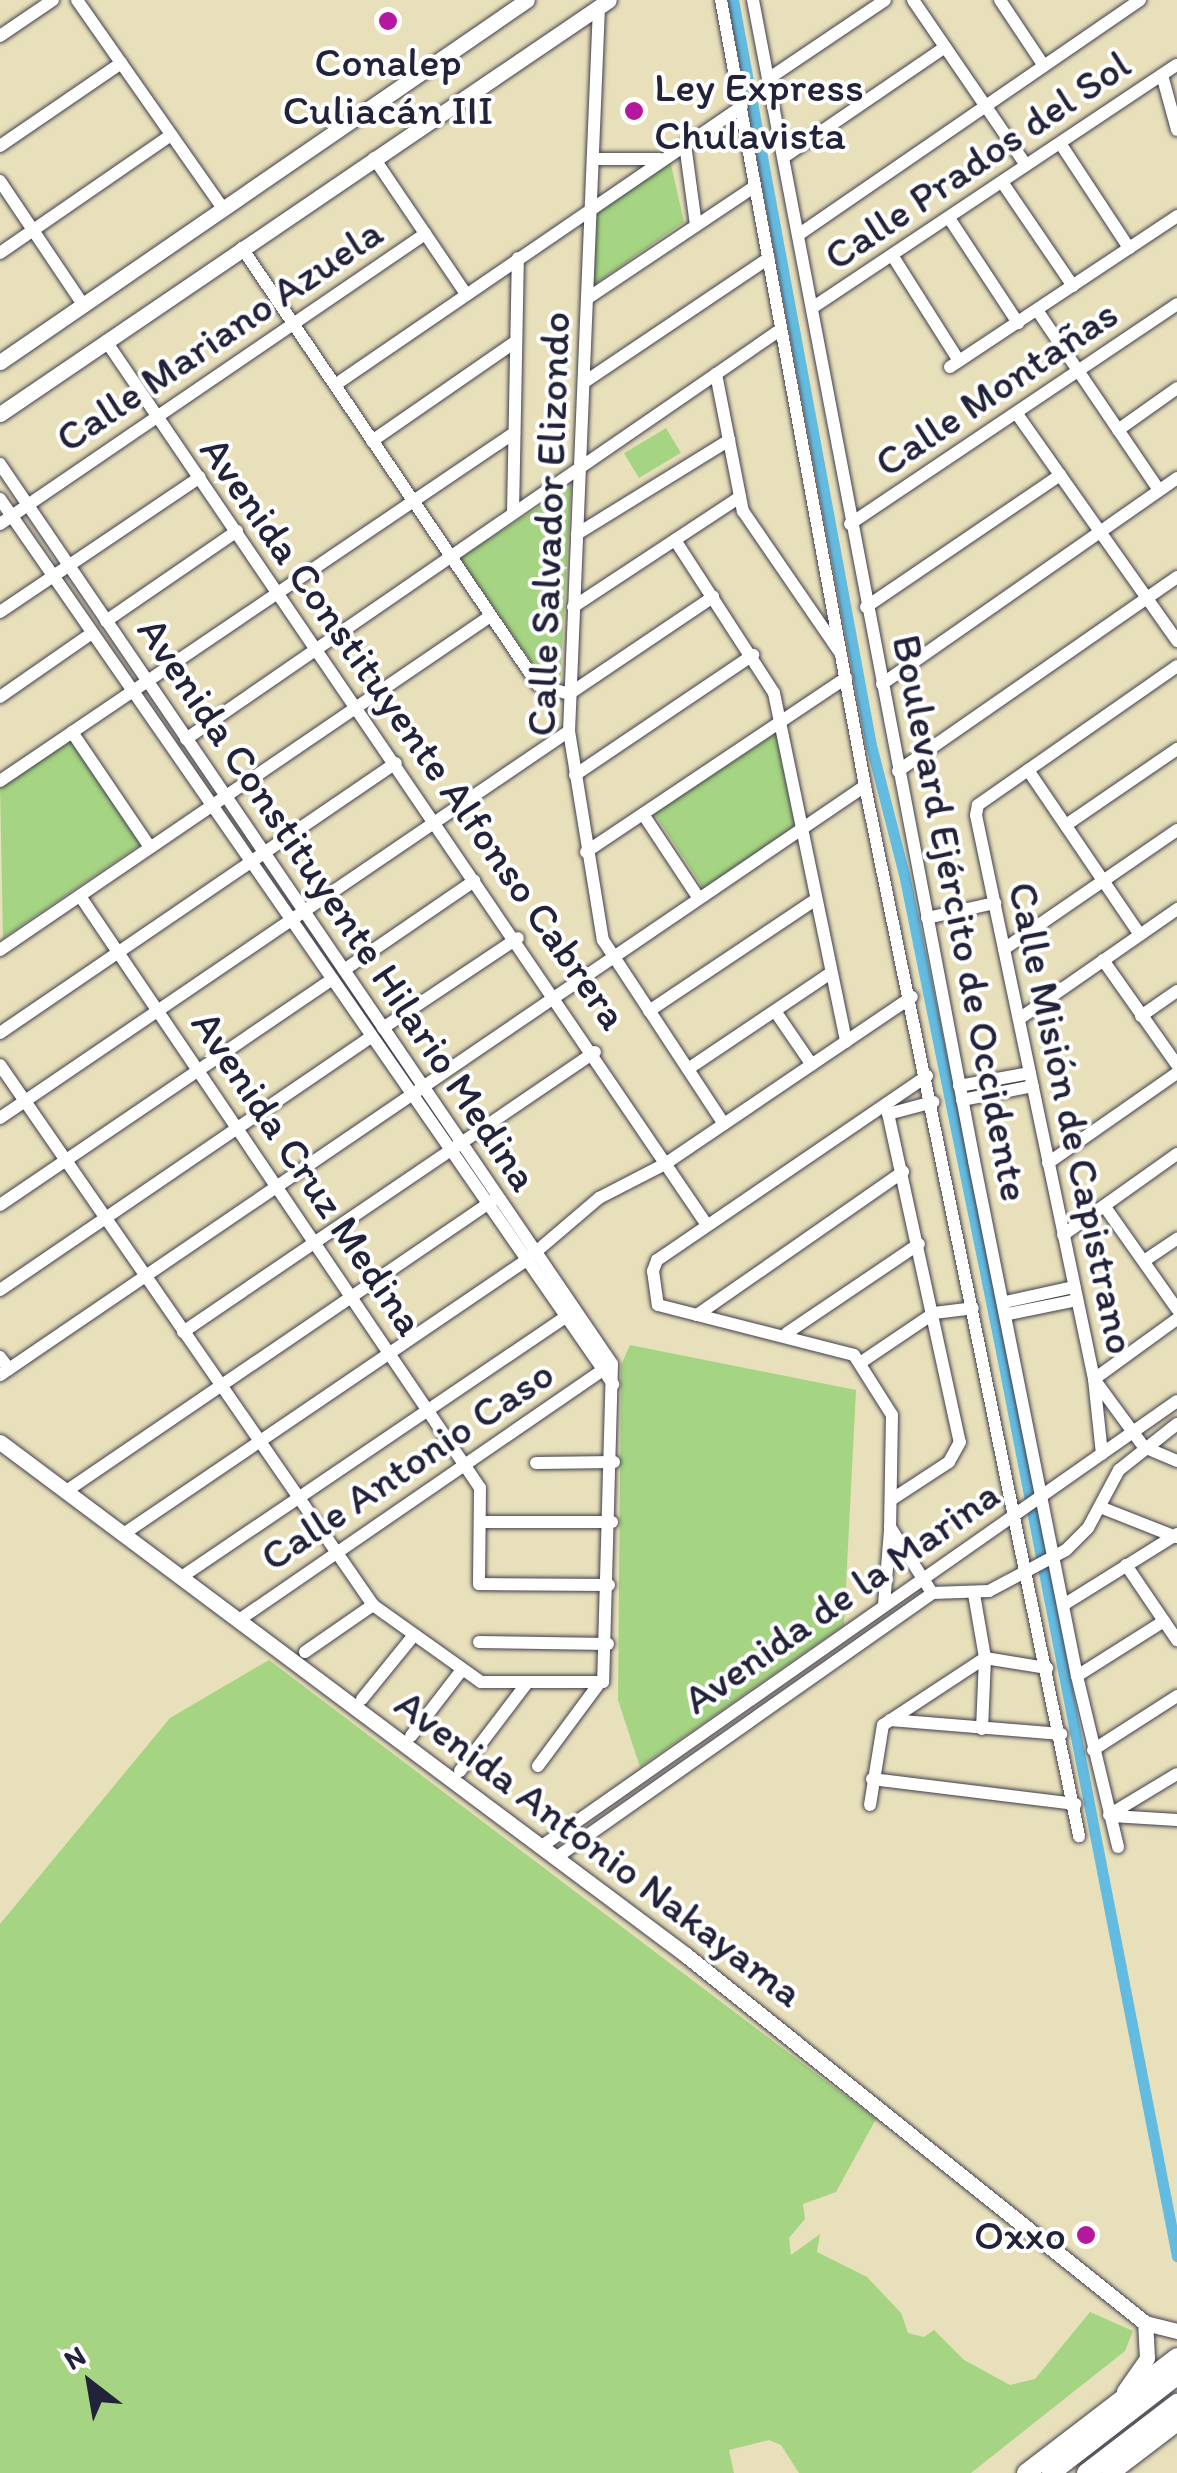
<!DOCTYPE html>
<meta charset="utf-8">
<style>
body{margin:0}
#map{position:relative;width:1177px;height:2473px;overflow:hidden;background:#e8e0bb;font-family:Itim,sans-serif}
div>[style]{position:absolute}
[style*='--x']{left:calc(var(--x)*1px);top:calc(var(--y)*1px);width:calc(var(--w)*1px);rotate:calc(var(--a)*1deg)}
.green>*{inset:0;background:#a5d482;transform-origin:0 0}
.canal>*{height:11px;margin:-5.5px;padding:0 5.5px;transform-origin:5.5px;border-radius:5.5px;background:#64bbe0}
.roads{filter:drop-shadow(0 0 2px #403e4e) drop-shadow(0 0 2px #403e4e)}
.minor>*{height:12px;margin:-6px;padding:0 6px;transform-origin:6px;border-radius:6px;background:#fff}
.major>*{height:15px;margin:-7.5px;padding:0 7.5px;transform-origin:7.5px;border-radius:7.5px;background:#fff}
.highway>*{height:18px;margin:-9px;padding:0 9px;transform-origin:9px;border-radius:9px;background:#fff}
.dots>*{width:28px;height:28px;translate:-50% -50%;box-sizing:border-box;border:5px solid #fff;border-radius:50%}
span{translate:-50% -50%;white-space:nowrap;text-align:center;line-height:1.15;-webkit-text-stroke:8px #fff;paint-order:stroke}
.poi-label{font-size:42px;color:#22223b}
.left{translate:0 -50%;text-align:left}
.right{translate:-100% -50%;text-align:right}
.street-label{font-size:42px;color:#22223b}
.north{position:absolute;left:40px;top:2333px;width:100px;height:100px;-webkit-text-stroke:8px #fff;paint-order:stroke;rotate:329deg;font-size:28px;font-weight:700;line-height:40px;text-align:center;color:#22223b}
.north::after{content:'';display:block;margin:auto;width:35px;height:45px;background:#22223b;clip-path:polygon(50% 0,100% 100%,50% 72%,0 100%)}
</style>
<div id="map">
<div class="green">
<div style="clip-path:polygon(670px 160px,684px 222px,592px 286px,595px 212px)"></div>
<div style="left:666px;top:428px;width:29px;height:49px;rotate:59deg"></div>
<div style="clip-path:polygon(571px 486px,560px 685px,539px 673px,460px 558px)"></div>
<div style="clip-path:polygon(783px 729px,798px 824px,704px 889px,654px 813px)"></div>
<div style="clip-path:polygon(69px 739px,141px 844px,3px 938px,0 786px)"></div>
<div style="clip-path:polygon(630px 1345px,856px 1390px,844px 1625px,640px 1767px,618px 1700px,621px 1365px)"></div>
<div style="clip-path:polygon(269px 1660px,876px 2119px,836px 2192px,803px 2204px,805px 2219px,789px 2238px,791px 2255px,820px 2234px,817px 2252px,867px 2277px,901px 2313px,908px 2333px,924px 2337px,934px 2330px,964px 2360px,1010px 2385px,1035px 2379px,1090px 2312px,1133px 2331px,1125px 2351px,971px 2473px,799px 2473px,781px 2445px,769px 2440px,729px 2450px,734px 2473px,0 2473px,0 1924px,170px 1718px)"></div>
</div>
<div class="canal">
<div style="--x:733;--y:0;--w:758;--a:79.51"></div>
<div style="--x:871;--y:745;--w:133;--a:75.7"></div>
<div style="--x:904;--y:874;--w:492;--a:78.5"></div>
<div style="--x:1002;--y:1356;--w:917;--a:79"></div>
</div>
<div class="roads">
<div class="minor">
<div style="--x:77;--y:0;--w:256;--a:55"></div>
<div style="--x:721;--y:0;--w:799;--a:79.62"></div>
<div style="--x:865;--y:786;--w:1072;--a:78.48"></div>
<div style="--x:753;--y:0;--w:1182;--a:79.22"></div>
<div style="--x:974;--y:1161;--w:525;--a:78.69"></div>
<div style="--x:1077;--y:1676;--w:176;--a:76.5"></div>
<div style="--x:913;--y:0;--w:200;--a:55.6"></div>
<div style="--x:1000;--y:0;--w:79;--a:56.3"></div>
<div style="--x:599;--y:7;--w:725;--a:92.37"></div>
<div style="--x:569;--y:731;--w:212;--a:80.8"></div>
<div style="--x:603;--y:940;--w:220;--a:56.7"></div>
<div style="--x:0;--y:36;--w:64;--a:-34.2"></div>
<div style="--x:1162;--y:75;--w:57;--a:74.7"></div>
<div style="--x:768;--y:79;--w:141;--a:-34"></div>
<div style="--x:1060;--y:143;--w:126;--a:56.7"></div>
<div style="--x:685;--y:144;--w:82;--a:82.3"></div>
<div style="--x:0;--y:146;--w:147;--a:-34.4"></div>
<div style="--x:784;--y:157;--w:195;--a:-34.3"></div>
<div style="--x:374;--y:158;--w:164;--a:55.9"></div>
<div style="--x:594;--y:159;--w:66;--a:0"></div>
<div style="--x:0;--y:181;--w:151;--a:56.1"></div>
<div style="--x:1002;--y:182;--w:126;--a:55.7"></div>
<div style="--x:949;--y:218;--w:126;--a:56.7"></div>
<div style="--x:798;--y:235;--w:415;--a:-34.5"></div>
<div style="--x:242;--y:248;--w:528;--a:55.89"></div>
<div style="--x:538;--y:685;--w:32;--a:16"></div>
<div style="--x:569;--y:694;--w:174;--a:-34"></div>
<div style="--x:0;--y:253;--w:208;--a:-34.6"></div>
<div style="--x:892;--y:255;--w:125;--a:57.7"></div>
<div style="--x:588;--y:298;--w:201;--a:-33.8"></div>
<div style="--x:812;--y:308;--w:438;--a:-33.7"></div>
<div style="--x:1037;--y:310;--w:217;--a:55.9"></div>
<div style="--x:106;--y:341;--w:1069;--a:55.79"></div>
<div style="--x:950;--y:367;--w:273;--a:-33.6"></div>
<div style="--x:716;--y:374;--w:140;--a:78.9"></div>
<div style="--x:743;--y:511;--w:170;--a:55.6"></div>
<div style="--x:586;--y:381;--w:220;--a:-33.9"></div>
<div style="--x:335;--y:385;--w:493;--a:-34.4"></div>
<div style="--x:1017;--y:414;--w:278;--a:54.8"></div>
<div style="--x:1118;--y:430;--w:72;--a:-35.4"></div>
<div style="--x:372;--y:441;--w:174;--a:-34.7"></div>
<div style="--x:0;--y:464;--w:1088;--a:55.78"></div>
<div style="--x:612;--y:1364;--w:318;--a:91.6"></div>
<div style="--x:603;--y:1682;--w:122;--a:180"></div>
<div style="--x:481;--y:1682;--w:133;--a:-144.5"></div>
<div style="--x:373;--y:1605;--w:656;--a:-124.63"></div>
<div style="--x:0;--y:499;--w:1077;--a:55.29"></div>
<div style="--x:513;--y:513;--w:255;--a:-88.9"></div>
<div style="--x:0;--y:524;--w:515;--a:-34.31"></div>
<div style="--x:850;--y:524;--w:394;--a:-33.9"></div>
<div style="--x:577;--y:534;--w:179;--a:-31.7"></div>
<div style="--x:675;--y:540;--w:182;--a:57.1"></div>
<div style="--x:774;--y:693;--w:356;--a:78.3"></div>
<div style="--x:573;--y:607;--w:200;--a:-33.4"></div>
<div style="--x:866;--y:607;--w:235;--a:-34.2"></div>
<div style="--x:0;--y:612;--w:241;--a:-34"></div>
<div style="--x:106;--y:621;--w:159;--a:-34.5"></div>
<div style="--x:882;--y:684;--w:360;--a:-34.9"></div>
<div style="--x:0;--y:697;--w:112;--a:-34.8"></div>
<div style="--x:72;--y:732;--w:139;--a:55.9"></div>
<div style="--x:186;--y:739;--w:718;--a:-34.55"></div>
<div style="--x:1028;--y:770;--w:199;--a:55.8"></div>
<div style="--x:898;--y:771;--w:340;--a:-34.8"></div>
<div style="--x:575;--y:775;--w:215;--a:-34"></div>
<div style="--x:0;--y:781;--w:621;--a:-34.1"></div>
<div style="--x:643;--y:814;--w:100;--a:56.5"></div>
<div style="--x:1066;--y:825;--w:135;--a:-34.4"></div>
<div style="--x:586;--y:852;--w:313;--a:-33.8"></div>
<div style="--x:80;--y:896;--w:714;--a:55.95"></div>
<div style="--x:480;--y:1488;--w:96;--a:90.6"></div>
<div style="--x:479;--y:1584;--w:130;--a:0.4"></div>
<div style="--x:927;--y:918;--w:70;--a:-12.4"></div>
<div style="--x:1004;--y:949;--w:210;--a:-34.5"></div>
<div style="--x:0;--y:950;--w:592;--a:-34.25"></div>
<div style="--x:1103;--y:960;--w:128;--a:54.8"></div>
<div style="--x:344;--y:970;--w:158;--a:-34.4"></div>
<div style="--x:649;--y:1011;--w:201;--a:-33.8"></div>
<div style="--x:775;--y:1011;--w:65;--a:55.6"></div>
<div style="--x:1141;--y:1016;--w:44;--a:-34.8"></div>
<div style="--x:1019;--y:1019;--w:193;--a:-34.8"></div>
<div style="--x:383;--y:1028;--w:162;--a:-33.7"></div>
<div style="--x:0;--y:1033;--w:479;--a:-34.3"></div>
<div style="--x:688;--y:1069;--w:172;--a:-33.9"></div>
<div style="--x:927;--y:1076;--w:327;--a:145.7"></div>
<div style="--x:657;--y:1260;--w:12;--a:110"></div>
<div style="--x:653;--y:1271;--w:34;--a:82"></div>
<div style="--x:658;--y:1305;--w:202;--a:14.3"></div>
<div style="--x:854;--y:1355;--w:71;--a:57.7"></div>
<div style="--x:892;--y:1415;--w:112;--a:91"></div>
<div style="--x:890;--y:1527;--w:78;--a:57.5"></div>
<div style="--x:959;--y:1086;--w:72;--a:-10.4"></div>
<div style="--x:962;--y:1100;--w:72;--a:-11.2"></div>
<div style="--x:886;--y:1104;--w:346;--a:77.7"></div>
<div style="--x:960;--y:1442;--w:23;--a:119"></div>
<div style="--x:949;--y:1462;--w:69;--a:146.8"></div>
<div style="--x:888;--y:1114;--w:47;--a:-14.9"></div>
<div style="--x:0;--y:1118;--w:688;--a:-34.22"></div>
<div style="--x:1048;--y:1163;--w:157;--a:-34.9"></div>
<div style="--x:0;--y:1205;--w:402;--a:-34.2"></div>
<div style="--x:1105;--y:1207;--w:125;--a:54.8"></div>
<div style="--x:1063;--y:1235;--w:140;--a:-35.4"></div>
<div style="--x:1144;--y:1261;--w:40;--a:-34"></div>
<div style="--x:0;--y:1290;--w:449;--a:-34.3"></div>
<div style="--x:1005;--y:1302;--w:71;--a:-12.3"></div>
<div style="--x:1008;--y:1314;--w:70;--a:-11.5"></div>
<div style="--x:697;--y:1315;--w:251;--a:-34.8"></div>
<div style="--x:1177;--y:1319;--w:102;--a:144.1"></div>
<div style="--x:1094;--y:1379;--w:84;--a:53.7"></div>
<div style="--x:1144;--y:1447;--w:36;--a:23"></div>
<div style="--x:183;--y:1332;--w:498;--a:-34.2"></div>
<div style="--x:787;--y:1333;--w:159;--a:-34"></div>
<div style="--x:0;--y:1357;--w:15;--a:53"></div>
<div style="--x:9;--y:1369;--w:11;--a:146"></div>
<div style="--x:860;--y:1363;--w:89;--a:-34"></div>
<div style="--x:934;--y:1313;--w:39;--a:-7"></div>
<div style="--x:9;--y:1369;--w:1036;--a:-34.26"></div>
<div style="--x:1102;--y:1454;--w:75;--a:-96.1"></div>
<div style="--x:1094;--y:1379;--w:576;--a:-101.82"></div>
<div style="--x:976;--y:815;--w:10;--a:-79"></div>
<div style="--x:978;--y:805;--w:243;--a:-34.9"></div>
<div style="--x:536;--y:1463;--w:78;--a:-0.7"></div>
<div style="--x:65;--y:1492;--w:517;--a:-34.27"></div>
<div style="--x:1100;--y:1507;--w:82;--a:21.5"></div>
<div style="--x:482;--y:1522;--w:130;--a:0"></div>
<div style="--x:122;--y:1535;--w:486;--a:-34.2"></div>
<div style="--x:524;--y:1262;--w:99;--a:-40.5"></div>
<div style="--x:599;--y:1198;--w:74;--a:-27.3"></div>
<div style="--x:665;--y:1164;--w:298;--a:-34.1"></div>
<div style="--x:1126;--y:1565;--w:91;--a:55.8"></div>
<div style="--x:180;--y:1578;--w:462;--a:-34.1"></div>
<div style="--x:974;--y:1594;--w:65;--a:80.2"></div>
<div style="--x:985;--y:1658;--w:71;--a:92.4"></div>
<div style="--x:1065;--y:1604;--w:132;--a:-32"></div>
<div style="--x:884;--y:1605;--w:75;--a:-85.4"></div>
<div style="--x:239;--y:1620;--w:445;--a:-34.5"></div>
<div style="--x:479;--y:1642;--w:129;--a:0.9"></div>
<div style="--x:305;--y:1652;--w:83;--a:-34.7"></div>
<div style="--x:1077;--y:1676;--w:103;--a:-32.3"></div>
<div style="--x:362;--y:1699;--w:82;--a:-50.9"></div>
<div style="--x:890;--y:1720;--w:172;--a:4.7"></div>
<div style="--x:411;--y:1736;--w:82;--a:-52.4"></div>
<div style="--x:1093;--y:1750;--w:100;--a:-32.7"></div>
<div style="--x:538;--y:1766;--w:101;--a:-53.5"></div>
<div style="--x:460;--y:1771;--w:111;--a:-52.7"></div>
<div style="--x:872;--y:1779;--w:205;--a:7"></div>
<div style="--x:870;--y:1805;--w:81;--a:-80.8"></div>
<div style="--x:883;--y:1725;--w:122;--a:-33.3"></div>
<div style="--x:985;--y:1658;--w:63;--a:9.2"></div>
<div style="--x:1109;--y:1815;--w:79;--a:-31.1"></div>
<div style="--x:1112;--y:1816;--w:65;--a:3.5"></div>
<div style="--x:542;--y:1846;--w:775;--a:-35.02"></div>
<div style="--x:557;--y:1857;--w:459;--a:-35.1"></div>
<div style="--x:932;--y:1593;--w:57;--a:-2"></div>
<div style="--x:989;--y:1591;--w:87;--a:-28"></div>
<div style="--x:1066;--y:1550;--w:31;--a:-45"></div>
<div style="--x:1088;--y:1528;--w:66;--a:-61.9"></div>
<div style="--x:1119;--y:1470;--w:74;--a:-38.4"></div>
</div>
<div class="major">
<div style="--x:0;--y:362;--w:639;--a:-34.49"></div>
<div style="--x:0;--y:414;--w:736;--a:-34.21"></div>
<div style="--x:0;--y:1442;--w:857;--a:36.79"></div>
<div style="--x:686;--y:1955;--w:588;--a:38.72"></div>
<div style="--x:1145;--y:2323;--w:33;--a:14"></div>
<div style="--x:1124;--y:2391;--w:40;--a:-55.1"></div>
<div style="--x:1147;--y:2358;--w:35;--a:-93"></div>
</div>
<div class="highway">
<div style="--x:1026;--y:2473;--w:190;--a:-37.5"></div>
<div style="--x:1051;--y:2473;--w:159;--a:-37.6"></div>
<div style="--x:1086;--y:2473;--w:115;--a:-37.6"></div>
<div style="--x:1110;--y:2473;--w:84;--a:-37.3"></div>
</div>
</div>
<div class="dots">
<div style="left:388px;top:21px;background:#b5179e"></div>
<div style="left:634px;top:111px;background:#b5179e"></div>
<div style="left:1086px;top:2235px;background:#b5179e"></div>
</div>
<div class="poi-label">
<span style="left:388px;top:86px">Conalep<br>Culiacán III</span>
<span class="left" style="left:654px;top:111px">Ley Express<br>Chulavista</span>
<span class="right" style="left:1066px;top:2235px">Oxxo</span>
</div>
<div class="street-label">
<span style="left:977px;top:160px;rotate:-34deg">Calle Prados del Sol</span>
<span style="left:219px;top:335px;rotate:-34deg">Calle Mariano Azuela</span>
<span style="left:996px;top:388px;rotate:-34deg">Calle Montañas</span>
<span style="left:548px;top:524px;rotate:-88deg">Calle Salvador Elizondo</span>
<span style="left:414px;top:733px;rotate:55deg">Avenida Constituyente Alfonso Cabrera</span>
<span style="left:338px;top:904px;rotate:56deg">Avenida Constituyente Hilario Medina</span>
<span style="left:961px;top:918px;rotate:79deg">Boulevard Ejército de Occidente</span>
<span style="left:1072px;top:1118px;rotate:78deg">Calle Misión de Capistrano</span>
<span style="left:308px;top:1173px;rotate:56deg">Avenida Cruz Medina</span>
<span style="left:407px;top:1465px;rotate:-34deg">Calle Antonio Caso</span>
<span style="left:841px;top:1597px;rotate:-35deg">Avenida de la Marina</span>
<span style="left:599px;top:1848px;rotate:37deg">Avenida Antonio Nakayama</span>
</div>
<div class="north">N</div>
</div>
